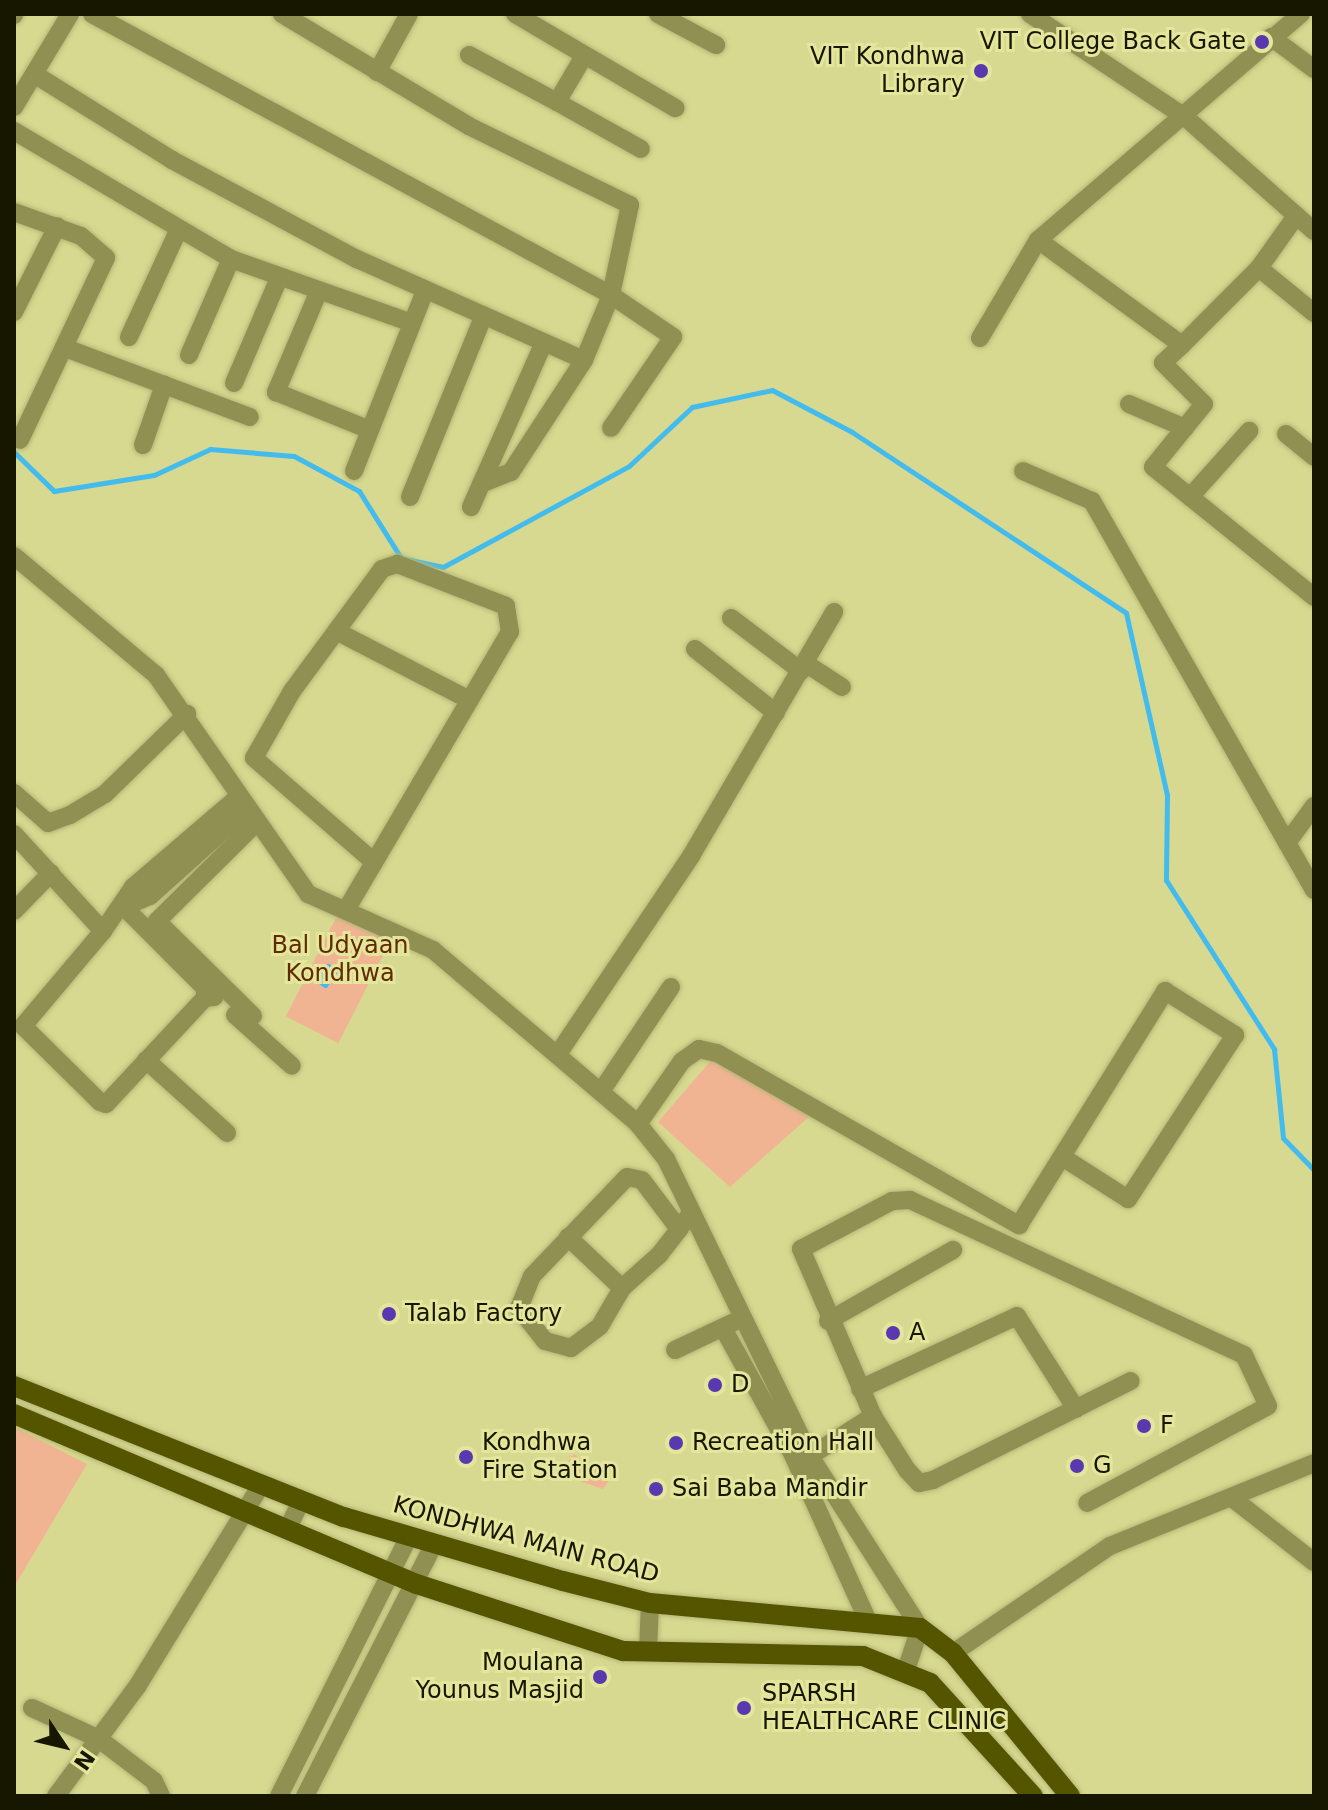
<!DOCTYPE html>
<style>
body{margin:0}
#map{position:relative;width:1328px;height:1810px;overflow:hidden;background:#d7d990;font-family:"DejaVu Sans",sans-serif}
div>[style]{position:absolute}
[style*='--x']{left:calc(var(--x)*1px);top:calc(var(--y)*1px);width:calc(var(--w)*1px);rotate:calc(var(--a)*1deg)}
.green>*{inset:0;background:#f1b493;transform-origin:0 0}
.stream>*{height:5px;margin:-2.5px;padding:0 2.5px;transform-origin:2.5px;border-radius:2.5px;background:#43bbed}
.roads{filter:drop-shadow(0 0 2px #b4b676) drop-shadow(0 0 2px #b4b676)}
.minor>*{height:18px;margin:-9px;padding:0 9px;transform-origin:9px;border-radius:9px;background:#8f9052}
.primary>*{height:20px;margin:-10px;padding:0 10px;transform-origin:10px;border-radius:10px;background:#550}
.dots>*{width:22px;height:22px;translate:-50% -50%;box-sizing:border-box;border:4px solid #e4e69c;border-radius:50%}
span{translate:-50% -50%;white-space:nowrap;text-align:center;line-height:1.15;-webkit-text-stroke:6px #e4e69c;paint-order:stroke}
.poi-label{font-size:24px;color:#171700}
.right{translate:-100% -50%;text-align:right}
.left{translate:0 -50%;text-align:left}
.park-label{font-size:24px;color:#602900}
.street-label{font-size:24px;color:#171700}
.frame{position:absolute;inset:0;border:16px solid #171700;pointer-events:none}
.north{position:absolute;left:24px;top:1706px;width:80px;height:80px;-webkit-text-stroke:6px #e4e69c;paint-order:stroke;rotate:125deg;font-size:22px;font-weight:700;line-height:32px;text-align:center;color:#171700}
.north::after{content:'';display:block;margin:auto;width:28px;height:36px;background:#171700;clip-path:polygon(50% 0,100% 100%,50% 72%,0 100%)}
</style>
<div id="map">
<div class="green">
<div style="left:338px;top:914px;width:59px;height:115px;rotate:27deg"></div>
<div style="clip-path:polygon(714px 1057px,811px 1115px,730px 1187px,658px 1122px)"></div>
<div style="clip-path:polygon(14px 1427px,87px 1464px,14px 1587px)"></div>
<div style="clip-path:polygon(574px 1454px,610px 1479px,603px 1489px,558px 1474px)"></div>
</div>
<div class="stream">
<div style="--x:14;--y:452;--w:56;--a:44.3"></div>
<div style="--x:54;--y:491;--w:101;--a:-9.1"></div>
<div style="--x:154;--y:475;--w:62;--a:-24.9"></div>
<div style="--x:210;--y:449;--w:84;--a:4.8"></div>
<div style="--x:294;--y:456;--w:74;--a:28.3"></div>
<div style="--x:359;--y:491;--w:79;--a:57.9"></div>
<div style="--x:401;--y:558;--w:43;--a:12.1"></div>
<div style="--x:443;--y:567;--w:212;--a:-28.5"></div>
<div style="--x:629;--y:466;--w:86;--a:-43.1"></div>
<div style="--x:692;--y:407;--w:82;--a:-12"></div>
<div style="--x:772;--y:390;--w:90;--a:27.7"></div>
<div style="--x:852;--y:432;--w:328;--a:33.4"></div>
<div style="--x:1126;--y:613;--w:187;--a:77.3"></div>
<div style="--x:1167;--y:795;--w:85;--a:90.7"></div>
<div style="--x:1166;--y:880;--w:201;--a:57.4"></div>
<div style="--x:1274;--y:1049;--w:89;--a:84.2"></div>
<div style="--x:1283;--y:1138;--w:45;--a:45.9"></div>
<div style="--x:328;--y:966;--w:9;--a:36"></div>
<div style="--x:335;--y:971;--w:17;--a:126"></div>
<div style="--x:325;--y:985;--w:9;--a:-144"></div>
<div style="--x:318;--y:980;--w:17;--a:-54"></div>
</div>
<div class="roads">
<div class="minor">
<div style="--x:92;--y:14;--w:590;--a:28.43"></div>
<div style="--x:611;--y:295;--w:92;--a:-78.1"></div>
<div style="--x:630;--y:205;--w:179;--a:-153.9"></div>
<div style="--x:469;--y:126;--w:218;--a:-149.1"></div>
<div style="--x:515;--y:14;--w:186;--a:30.4"></div>
<div style="--x:658;--y:14;--w:66;--a:28.1"></div>
<div style="--x:1030;--y:14;--w:186;--a:33.6"></div>
<div style="--x:1185;--y:117;--w:172;--a:41.5"></div>
<div style="--x:14;--y:15;--w:1;--a:-90"></div>
<div style="--x:1271;--y:37;--w:54;--a:36.7"></div>
<div style="--x:469;--y:55;--w:100;--a:28.1"></div>
<div style="--x:557;--y:102;--w:53;--a:-59.6"></div>
<div style="--x:377;--y:72;--w:66;--a:-61.1"></div>
<div style="--x:34;--y:74;--w:163;--a:31.9"></div>
<div style="--x:172;--y:160;--w:210;--a:28.2"></div>
<div style="--x:357;--y:259;--w:248;--a:24"></div>
<div style="--x:584;--y:360;--w:70;--a:-67.4"></div>
<div style="--x:611;--y:295;--w:75;--a:34.1"></div>
<div style="--x:673;--y:337;--w:110;--a:124.3"></div>
<div style="--x:557;--y:102;--w:96;--a:29.2"></div>
<div style="--x:14;--y:107;--w:109;--a:-58.9"></div>
<div style="--x:14;--y:131;--w:252;--a:30.5"></div>
<div style="--x:231;--y:259;--w:192;--a:19.5"></div>
<div style="--x:14;--y:212;--w:71;--a:19.7"></div>
<div style="--x:81;--y:236;--w:33;--a:41"></div>
<div style="--x:106;--y:258;--w:201;--a:115.3"></div>
<div style="--x:1038;--y:240;--w:178;--a:36.1"></div>
<div style="--x:1182;--y:345;--w:109;--a:-45"></div>
<div style="--x:1259;--y:268;--w:71;--a:39.3"></div>
<div style="--x:1259;--y:268;--w:64;--a:-54.6"></div>
<div style="--x:318;--y:293;--w:108;--a:113"></div>
<div style="--x:276;--y:392;--w:101;--a:22"></div>
<div style="--x:14;--y:312;--w:96;--a:-63.4"></div>
<div style="--x:129;--y:337;--w:117;--a:-65.2"></div>
<div style="--x:980;--y:338;--w:114;--a:-59.4"></div>
<div style="--x:1038;--y:240;--w:347;--a:-40.7"></div>
<div style="--x:1182;--y:345;--w:26;--a:137"></div>
<div style="--x:1163;--y:363;--w:58;--a:45"></div>
<div style="--x:1204;--y:404;--w:81;--a:129"></div>
<div style="--x:1153;--y:467;--w:207;--a:38.9"></div>
<div style="--x:68;--y:349;--w:194;--a:20.5"></div>
<div style="--x:189;--y:355;--w:105;--a:-66.4"></div>
<div style="--x:234;--y:383;--w:114;--a:-66.8"></div>
<div style="--x:1129;--y:404;--w:61;--a:23.2"></div>
<div style="--x:1286;--y:434;--w:36;--a:39"></div>
<div style="--x:143;--y:445;--w:64;--a:-70.7"></div>
<div style="--x:354;--y:471;--w:193;--a:-68.5"></div>
<div style="--x:1023;--y:471;--w:75;--a:23.5"></div>
<div style="--x:1092;--y:501;--w:448;--a:60.3"></div>
<div style="--x:481;--y:484;--w:32;--a:-22"></div>
<div style="--x:511;--y:472;--w:134;--a:-56.9"></div>
<div style="--x:410;--y:497;--w:196;--a:-67.9"></div>
<div style="--x:1190;--y:497;--w:89;--a:-48.2"></div>
<div style="--x:471;--y:507;--w:180;--a:-66.1"></div>
<div style="--x:14;--y:556;--w:185;--a:40"></div>
<div style="--x:156;--y:675;--w:267;--a:55.2"></div>
<div style="--x:308;--y:894;--w:137;--a:24.1"></div>
<div style="--x:433;--y:950;--w:269;--a:40.3"></div>
<div style="--x:638;--y:1124;--w:45;--a:51.3"></div>
<div style="--x:666;--y:1159;--w:330;--a:64.1"></div>
<div style="--x:810;--y:1456;--w:204;--a:57.4"></div>
<div style="--x:920;--y:1628;--w:47;--a:108.4"></div>
<div style="--x:731;--y:618;--w:88;--a:37.1"></div>
<div style="--x:338;--y:632;--w:148;--a:27.3"></div>
<div style="--x:695;--y:649;--w:103;--a:38.3"></div>
<div style="--x:805;--y:663;--w:44;--a:33"></div>
<div style="--x:14;--y:793;--w:45;--a:41.4"></div>
<div style="--x:48;--y:823;--w:23;--a:-20"></div>
<div style="--x:70;--y:815;--w:41;--a:-31"></div>
<div style="--x:105;--y:794;--w:115;--a:-44.3"></div>
<div style="--x:14;--y:834;--w:132;--a:47.5"></div>
<div style="--x:103;--y:931;--w:124;--a:130.1"></div>
<div style="--x:23;--y:1026;--w:108;--a:44.6"></div>
<div style="--x:100;--y:1102;--w:6;--a:18"></div>
<div style="--x:106;--y:1104;--w:145;--a:-47"></div>
<div style="--x:205;--y:998;--w:10;--a:-90"></div>
<div style="--x:205;--y:988;--w:8;--a:0"></div>
<div style="--x:213;--y:988;--w:9;--a:84"></div>
<div style="--x:214;--y:997;--w:9;--a:174"></div>
<div style="--x:1287;--y:843;--w:46;--a:-53.9"></div>
<div style="--x:124;--y:907;--w:28;--a:-23"></div>
<div style="--x:150;--y:896;--w:127;--a:-41.8"></div>
<div style="--x:124;--y:907;--w:115;--a:45"></div>
<div style="--x:346;--y:910;--w:323;--a:-59.5"></div>
<div style="--x:510;--y:632;--w:26;--a:-99"></div>
<div style="--x:506;--y:606;--w:117;--a:-158.9"></div>
<div style="--x:397;--y:564;--w:16;--a:162"></div>
<div style="--x:382;--y:569;--w:152;--a:126.4"></div>
<div style="--x:292;--y:691;--w:77;--a:119.6"></div>
<div style="--x:254;--y:758;--w:159;--a:40.9"></div>
<div style="--x:14;--y:911;--w:53;--a:-45.8"></div>
<div style="--x:103;--y:931;--w:53;--a:-55.7"></div>
<div style="--x:133;--y:887;--w:137;--a:-40.6"></div>
<div style="--x:235;--y:1015;--w:76;--a:41.8"></div>
<div style="--x:253;--y:1016;--w:135;--a:-135.3"></div>
<div style="--x:157;--y:921;--w:138;--a:-44.7"></div>
<div style="--x:558;--y:1054;--w:239;--a:-56.1"></div>
<div style="--x:691;--y:856;--w:283;--a:-59.6"></div>
<div style="--x:146;--y:1060;--w:109;--a:42"></div>
<div style="--x:602;--y:1090;--w:124;--a:-56.2"></div>
<div style="--x:638;--y:1124;--w:77;--a:-55.1"></div>
<div style="--x:682;--y:1061;--w:21;--a:-35"></div>
<div style="--x:699;--y:1049;--w:18;--a:13"></div>
<div style="--x:717;--y:1053;--w:348;--a:29.7"></div>
<div style="--x:1019;--y:1225;--w:276;--a:-58"></div>
<div style="--x:1165;--y:991;--w:83;--a:32.2"></div>
<div style="--x:1235;--y:1035;--w:196;--a:123.1"></div>
<div style="--x:1128;--y:1199;--w:76;--a:-147.4"></div>
<div style="--x:679;--y:1229;--w:61;--a:-127.1"></div>
<div style="--x:642;--y:1180;--w:15;--a:-169"></div>
<div style="--x:627;--y:1177;--w:137;--a:133.8"></div>
<div style="--x:532;--y:1276;--w:35;--a:112"></div>
<div style="--x:519;--y:1308;--w:42;--a:51.8"></div>
<div style="--x:545;--y:1341;--w:27;--a:15"></div>
<div style="--x:571;--y:1348;--w:36;--a:-37"></div>
<div style="--x:600;--y:1326;--w:44;--a:-59.9"></div>
<div style="--x:622;--y:1288;--w:50;--a:-41.7"></div>
<div style="--x:659;--y:1255;--w:33;--a:-52"></div>
<div style="--x:679;--y:1229;--w:20;--a:-53"></div>
<div style="--x:568;--y:1237;--w:74;--a:43.4"></div>
<div style="--x:828;--y:1321;--w:144;--a:-29.6"></div>
<div style="--x:723;--y:1328;--w:145;--a:61.1"></div>
<div style="--x:793;--y:1455;--w:180;--a:65.7"></div>
<div style="--x:675;--y:1350;--w:65;--a:-25.4"></div>
<div style="--x:860;--y:1389;--w:173;--a:-24.9"></div>
<div style="--x:1017;--y:1316;--w:110;--a:57.6"></div>
<div style="--x:873;--y:1416;--w:182;--a:-113.3"></div>
<div style="--x:801;--y:1249;--w:103;--a:-27.8"></div>
<div style="--x:892;--y:1201;--w:18;--a:-3"></div>
<div style="--x:910;--y:1200;--w:368;--a:24.9"></div>
<div style="--x:1244;--y:1355;--w:56;--a:64.8"></div>
<div style="--x:1268;--y:1406;--w:205;--a:151.8"></div>
<div style="--x:810;--y:1456;--w:75;--a:-32.4"></div>
<div style="--x:873;--y:1416;--w:64;--a:57.8"></div>
<div style="--x:907;--y:1470;--w:18;--a:47"></div>
<div style="--x:919;--y:1483;--w:14;--a:-12"></div>
<div style="--x:933;--y:1480;--w:221;--a:-26.6"></div>
<div style="--x:1232;--y:1498;--w:104;--a:38"></div>
<div style="--x:287;--y:1530;--w:32;--a:-64"></div>
<div style="--x:648;--y:1652;--w:49;--a:-87.7"></div>
<div style="--x:953;--y:1653;--w:190;--a:-34.3"></div>
<div style="--x:1110;--y:1546;--w:220;--a:-22.1"></div>
<div style="--x:32;--y:1708;--w:74;--a:24.8"></div>
<div style="--x:99;--y:1739;--w:69;--a:37.4"></div>
<div style="--x:154;--y:1781;--w:17;--a:65"></div>
<div style="--x:56;--y:1796;--w:138;--a:-53.5"></div>
<div style="--x:138;--y:1685;--w:235;--a:-58.4"></div>
<div style="--x:279;--y:1796;--w:291;--a:-63.4"></div>
<div style="--x:305;--y:1796;--w:283;--a:-62.9"></div>
</div>
<div class="primary">
<div style="--x:14;--y:1386;--w:355;--a:21.7"></div>
<div style="--x:344;--y:1517;--w:228;--a:16.3"></div>
<div style="--x:563;--y:1581;--w:90;--a:14.2"></div>
<div style="--x:650;--y:1603;--w:271;--a:5.3"></div>
<div style="--x:920;--y:1628;--w:41;--a:37.1"></div>
<div style="--x:953;--y:1653;--w:185;--a:50.7"></div>
<div style="--x:14;--y:1414;--w:437;--a:22.9"></div>
<div style="--x:417;--y:1584;--w:217;--a:18"></div>
<div style="--x:623;--y:1651;--w:240;--a:1.2"></div>
<div style="--x:863;--y:1656;--w:72;--a:21.9"></div>
<div style="--x:930;--y:1683;--w:153;--a:47.7"></div>
</div>
</div>
<div class="dots">
<div style="left:1262px;top:42px;background:#5938b0"></div>
<div style="left:981px;top:71px;background:#5938b0"></div>
<div style="left:389px;top:1314px;background:#5938b0"></div>
<div style="left:893px;top:1333px;background:#5938b0"></div>
<div style="left:715px;top:1385px;background:#5938b0"></div>
<div style="left:1144px;top:1426px;background:#5938b0"></div>
<div style="left:676px;top:1443px;background:#5938b0"></div>
<div style="left:466px;top:1457px;background:#5938b0"></div>
<div style="left:1077px;top:1466px;background:#5938b0"></div>
<div style="left:656px;top:1489px;background:#5938b0"></div>
<div style="left:600px;top:1677px;background:#5938b0"></div>
<div style="left:744px;top:1708px;background:#5938b0"></div>
</div>
<div class="poi-label">
<span class="right" style="left:1246px;top:42px">VIT College Back Gate</span>
<span class="right" style="left:965px;top:71px">VIT Kondhwa<br>Library</span>
<span class="left" style="left:405px;top:1314px">Talab Factory</span>
<span class="left" style="left:909px;top:1333px">A</span>
<span class="left" style="left:731px;top:1385px">D</span>
<span class="left" style="left:1160px;top:1426px">F</span>
<span class="left" style="left:482px;top:1457px">Kondhwa<br>Fire Station</span>
<span class="left" style="left:692px;top:1443px">Recreation Hall</span>
<span class="left" style="left:1093px;top:1466px">G</span>
<span class="left" style="left:672px;top:1489px">Sai Baba Mandir</span>
<span class="right" style="left:584px;top:1677px">Moulana<br>Younus Masjid</span>
<span class="left" style="left:762px;top:1708px">SPARSH<br>HEALTHCARE CLINIC</span>
</div>
<div class="park-label">
<span style="left:340px;top:960px">Bal Udyaan<br>Kondhwa</span>
</div>
<div class="street-label">
<span style="left:526px;top:1540px;rotate:15deg">KONDHWA MAIN ROAD</span>
</div>
<div class="frame"></div>
<div class="north">N</div>
</div>
